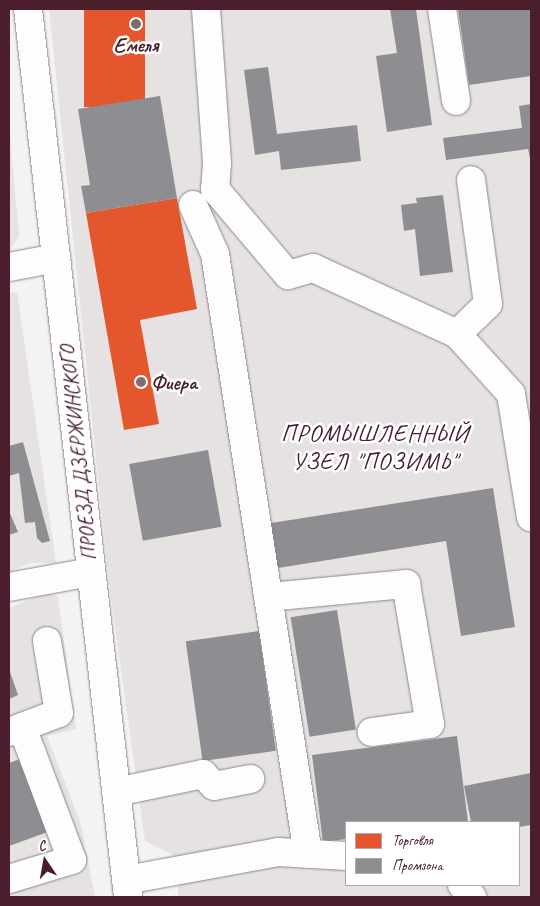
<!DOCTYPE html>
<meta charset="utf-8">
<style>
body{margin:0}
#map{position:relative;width:540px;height:906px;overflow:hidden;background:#f3f3f3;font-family:Caveat,sans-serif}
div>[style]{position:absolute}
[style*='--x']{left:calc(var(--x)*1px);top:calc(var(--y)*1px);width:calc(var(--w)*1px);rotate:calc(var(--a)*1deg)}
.built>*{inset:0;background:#e6e2e2}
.shops>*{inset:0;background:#e4572e;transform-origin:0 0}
.industry>*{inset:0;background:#8d8d92;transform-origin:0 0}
.roads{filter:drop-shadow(0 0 1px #8e8688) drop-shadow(0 0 1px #8e8688)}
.minor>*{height:28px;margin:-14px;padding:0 14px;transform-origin:14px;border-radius:14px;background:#fdfdfd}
.dots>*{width:14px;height:14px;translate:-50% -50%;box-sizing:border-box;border:2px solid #fff;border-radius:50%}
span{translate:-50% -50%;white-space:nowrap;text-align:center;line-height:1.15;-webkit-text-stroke:5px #fff;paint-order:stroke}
.poi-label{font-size:21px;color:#4a1f2b;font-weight:700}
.left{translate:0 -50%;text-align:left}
.street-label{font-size:21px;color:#4a1f2b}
.quarter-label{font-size:24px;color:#4a1f2b;letter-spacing:1px}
.frame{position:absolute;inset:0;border:10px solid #4a1f2b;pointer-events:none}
.legend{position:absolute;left:345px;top:821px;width:175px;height:65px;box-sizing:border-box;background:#fff;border:1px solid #b7a5aa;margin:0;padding:6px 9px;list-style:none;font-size:15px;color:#4a1f2b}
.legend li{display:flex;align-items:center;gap:10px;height:25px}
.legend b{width:25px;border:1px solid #b7a5aa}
.north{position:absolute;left:20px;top:836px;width:50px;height:50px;-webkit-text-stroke:4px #fff;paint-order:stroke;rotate:348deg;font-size:14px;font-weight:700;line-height:20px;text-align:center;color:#4a1f2b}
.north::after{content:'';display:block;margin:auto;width:18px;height:22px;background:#4a1f2b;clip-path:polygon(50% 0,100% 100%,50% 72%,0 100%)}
</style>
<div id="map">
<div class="built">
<div style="clip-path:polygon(evenodd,49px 9px,531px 9px,531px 897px,178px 897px,179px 858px,145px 841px,110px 591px,49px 9px,346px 822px,519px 822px,519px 885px,346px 885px,346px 822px)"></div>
<div style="clip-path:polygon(9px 125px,19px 236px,9px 252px)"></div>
<div style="clip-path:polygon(17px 292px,56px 563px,30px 563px,9px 572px,9px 293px)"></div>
<div style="clip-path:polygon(46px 593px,58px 597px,76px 729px,47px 736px,81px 824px,95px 897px,9px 897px,9px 608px)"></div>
</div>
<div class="shops">
<div style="left:84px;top:9px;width:61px;height:98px"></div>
<div style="clip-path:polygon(177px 198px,197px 309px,140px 320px,159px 424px,124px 430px,86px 213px)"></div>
</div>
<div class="industry">
<div style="clip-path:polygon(390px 9px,416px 9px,432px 125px,387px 132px,376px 56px,397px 53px)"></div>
<div style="clip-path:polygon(458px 9px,531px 9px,531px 76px,469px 85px)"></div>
<div style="clip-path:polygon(268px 67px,277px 134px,357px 125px,361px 161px,281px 170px,279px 151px,255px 155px,244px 70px)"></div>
<div style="clip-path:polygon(160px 96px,177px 198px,86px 213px,81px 186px,90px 185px,78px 109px)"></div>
<div style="clip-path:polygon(531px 104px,531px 163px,528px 149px,446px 160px,443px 138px,522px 128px,519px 106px)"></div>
<div style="clip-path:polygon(443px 195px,453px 272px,420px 276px,415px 229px,404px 231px,401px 205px,417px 203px,416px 198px)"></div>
<div style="clip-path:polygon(23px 442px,50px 541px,42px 543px,37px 538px,35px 522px,25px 523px,19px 473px,9px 476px,9px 446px)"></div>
<div style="left:208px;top:450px;width:78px;height:80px;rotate:80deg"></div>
<div style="clip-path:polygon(493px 488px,515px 627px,461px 636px,446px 541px,272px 569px,265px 524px)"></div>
<div style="clip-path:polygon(9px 511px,18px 532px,9px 535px)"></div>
<div style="left:337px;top:610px;width:121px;height:47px;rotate:81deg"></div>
<div style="left:259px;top:631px;width:121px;height:74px;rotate:82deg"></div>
<div style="clip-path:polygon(9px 669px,18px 695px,9px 699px)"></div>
<div style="clip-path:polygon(457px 736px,468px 822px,346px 822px,346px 839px,323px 842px,312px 755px)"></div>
<div style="clip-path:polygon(28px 756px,56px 829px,9px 846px,9px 763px)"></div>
<div style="clip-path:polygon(531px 773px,531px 825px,519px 827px,519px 822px,471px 822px,464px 786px)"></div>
</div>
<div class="roads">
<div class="minor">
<div style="--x:28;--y:9;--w:894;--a:83.57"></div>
<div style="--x:206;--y:9;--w:154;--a:85.9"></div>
<div style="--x:217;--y:163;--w:26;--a:94"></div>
<div style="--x:215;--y:189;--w:113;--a:49.7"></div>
<div style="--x:288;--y:275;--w:26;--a:-16"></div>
<div style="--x:313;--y:268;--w:158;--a:24.6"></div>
<div style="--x:457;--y:334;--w:43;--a:-44.1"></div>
<div style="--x:488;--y:304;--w:125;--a:-97.8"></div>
<div style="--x:442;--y:9;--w:93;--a:81.3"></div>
<div style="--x:193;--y:205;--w:54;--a:65.8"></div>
<div style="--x:215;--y:254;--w:607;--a:81.19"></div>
<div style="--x:9;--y:267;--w:48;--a:-10.8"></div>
<div style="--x:457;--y:334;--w:81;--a:48"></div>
<div style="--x:511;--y:394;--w:125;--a:80.8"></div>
<div style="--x:9;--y:587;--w:83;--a:-10.4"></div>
<div style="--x:268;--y:597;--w:139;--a:-5.4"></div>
<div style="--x:406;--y:584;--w:142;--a:80.3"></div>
<div style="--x:430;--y:724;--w:59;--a:172.1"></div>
<div style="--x:9;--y:732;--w:53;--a:-20.8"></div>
<div style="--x:59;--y:713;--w:73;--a:-99.5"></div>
<div style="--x:116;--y:792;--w:89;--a:-11.7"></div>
<div style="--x:203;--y:774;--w:16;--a:47"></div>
<div style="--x:214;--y:786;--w:37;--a:-11"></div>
<div style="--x:9;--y:879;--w:66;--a:-16.8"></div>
<div style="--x:72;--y:860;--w:142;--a:-110.6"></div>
<div style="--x:126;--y:880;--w:155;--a:-10.4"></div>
<div style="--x:278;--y:852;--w:68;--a:3.4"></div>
<div style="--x:462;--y:885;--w:16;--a:50"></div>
</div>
</div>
<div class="dots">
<div style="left:136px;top:24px;background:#856971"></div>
<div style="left:141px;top:382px;background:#856971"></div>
</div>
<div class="poi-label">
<span style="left:136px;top:45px">Емеля</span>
<span class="left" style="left:151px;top:382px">Фиера</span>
</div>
<div class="street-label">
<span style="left:78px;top:453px;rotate:-96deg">ПРОЕЗД ДЗЕРЖИНСКОГО</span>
</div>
<div class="quarter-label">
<span style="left:375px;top:448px">ПРОМЫШЛЕННЫЙ<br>УЗЕЛ "ПОЗИМЬ"</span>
</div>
<div class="frame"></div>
<ul class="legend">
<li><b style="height:14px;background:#e4572e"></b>Торговля</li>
<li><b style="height:14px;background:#8d8d92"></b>Промзона</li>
</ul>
<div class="north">С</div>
</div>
